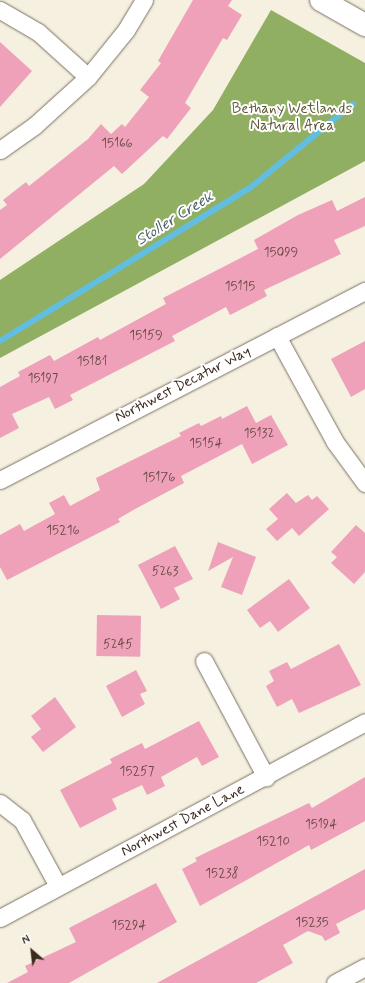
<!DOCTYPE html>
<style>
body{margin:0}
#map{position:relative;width:365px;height:983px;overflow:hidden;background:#f5f0e0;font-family:Mynerve,sans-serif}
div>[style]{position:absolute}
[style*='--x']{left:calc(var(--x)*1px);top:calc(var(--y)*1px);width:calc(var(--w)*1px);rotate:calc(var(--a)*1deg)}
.forest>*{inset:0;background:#90af62}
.stream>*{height:6px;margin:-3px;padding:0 3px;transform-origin:3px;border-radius:3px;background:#62bee0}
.building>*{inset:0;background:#efa1ba;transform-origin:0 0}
.roads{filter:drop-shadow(0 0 1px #7c6f62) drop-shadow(0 0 1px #7c6f62)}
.minor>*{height:17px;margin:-8.5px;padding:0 8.5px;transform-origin:8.5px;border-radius:8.5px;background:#fff}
.secondary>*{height:22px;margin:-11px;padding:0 11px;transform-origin:11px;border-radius:11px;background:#fff}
span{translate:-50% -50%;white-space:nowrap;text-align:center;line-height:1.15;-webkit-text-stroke:4px #fff;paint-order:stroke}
.number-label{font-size:13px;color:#684845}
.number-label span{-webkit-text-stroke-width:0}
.park-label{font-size:15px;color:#605a37}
.street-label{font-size:15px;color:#3b2a1e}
.water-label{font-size:16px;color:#495e62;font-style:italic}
.north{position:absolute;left:12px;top:931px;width:40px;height:40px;-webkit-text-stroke:3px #fff;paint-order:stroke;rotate:332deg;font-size:11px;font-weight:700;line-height:16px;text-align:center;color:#3b2a1e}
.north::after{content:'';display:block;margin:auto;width:14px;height:18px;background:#3b2a1e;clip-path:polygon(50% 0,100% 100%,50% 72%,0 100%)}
</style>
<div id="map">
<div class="forest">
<div style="clip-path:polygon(271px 10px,365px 63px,365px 161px,0 358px,0 280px,144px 184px,213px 110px)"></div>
</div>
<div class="stream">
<div style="--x:0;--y:341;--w:293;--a:-31.5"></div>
<div style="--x:250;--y:188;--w:133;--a:-39.2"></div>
</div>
<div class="building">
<div style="clip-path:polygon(193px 0,232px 0,228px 6px,242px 15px,227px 40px,223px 38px,185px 103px,191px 108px,167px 139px,163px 136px,122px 174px,114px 166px,0 259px,0 210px,7px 205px,3px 200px,26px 182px,29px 186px,88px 139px,101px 124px,111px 134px,122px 124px,125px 127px,149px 97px,140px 90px,161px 63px,158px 61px)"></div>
<div style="clip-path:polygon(0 42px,32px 71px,0 107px)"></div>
<div style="clip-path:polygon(365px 197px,365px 226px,334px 240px,341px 254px,264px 290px,267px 296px,230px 315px,226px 307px,172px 336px,175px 341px,70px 395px,73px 400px,55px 409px,49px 397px,12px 414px,19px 428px,0 438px,0 387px,20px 376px,18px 372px,50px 355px,54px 361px,98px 337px,100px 340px,166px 304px,163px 298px,258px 249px,254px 240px,298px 215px,332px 200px,337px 211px)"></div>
<div style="clip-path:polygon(365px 341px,365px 389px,351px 397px,331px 359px)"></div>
<div style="clip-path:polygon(247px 406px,256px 423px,271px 415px,288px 445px,252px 464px,242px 444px,181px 476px,184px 483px,135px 509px,118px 519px,120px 522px,7px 580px,0 567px,0 535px,20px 524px,24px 531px,55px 514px,49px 503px,64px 495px,70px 506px,100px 490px,96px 478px,181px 436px,179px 433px,199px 423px,201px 426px,221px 416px,222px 419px)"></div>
<div style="clip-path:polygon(287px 493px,296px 503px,308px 495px,312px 500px,317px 496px,329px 509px,299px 536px,292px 528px,277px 541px,266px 529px,278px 519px,269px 509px)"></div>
<div style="clip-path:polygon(356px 525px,365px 533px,365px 572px,354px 584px,331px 563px,337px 557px,331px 552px)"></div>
<div style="clip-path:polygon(218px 542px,256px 557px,242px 595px,221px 587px,233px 557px,208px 571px)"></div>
<div style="clip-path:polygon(175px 546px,193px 579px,174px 588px,180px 599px,161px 609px,138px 565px)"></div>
<div style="clip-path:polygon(289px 579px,310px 608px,278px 632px,270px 621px,260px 628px,247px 610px)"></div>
<div style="left:97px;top:615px;width:44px;height:41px;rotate:1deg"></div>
<div style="clip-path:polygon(339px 644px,361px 685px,299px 713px,292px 699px,277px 707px,266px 686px,274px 681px,269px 671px,287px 662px,291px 669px)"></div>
<div style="clip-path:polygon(136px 670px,147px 691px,140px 694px,145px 704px,122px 717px,106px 686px)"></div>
<div style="clip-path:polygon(55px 697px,76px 727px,43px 752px,31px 737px,41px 729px,31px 716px)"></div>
<div style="clip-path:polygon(199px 721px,219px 757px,202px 766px,197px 757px,161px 777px,165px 786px,147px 795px,142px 785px,112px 799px,117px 809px,80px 828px,60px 790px,112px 763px,110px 759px,142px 743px,145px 749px)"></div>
<div style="clip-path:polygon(365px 777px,365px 821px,311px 850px,309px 845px,200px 906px,182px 869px,197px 861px,195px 858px,309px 803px,312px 808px)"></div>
<div style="clip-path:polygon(365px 869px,365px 909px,336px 924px,340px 933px,325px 941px,322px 936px,308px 931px,283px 945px,293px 963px,256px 983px,157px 983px)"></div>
<div style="clip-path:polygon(156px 883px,177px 922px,69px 983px,7px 983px,28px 972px,25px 966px,76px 942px,69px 928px)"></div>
</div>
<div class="roads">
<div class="minor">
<div style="--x:0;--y:10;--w:44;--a:30.1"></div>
<div style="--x:38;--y:32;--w:67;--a:42"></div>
<div style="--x:0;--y:150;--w:42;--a:-35.2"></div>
<div style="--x:34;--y:126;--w:73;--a:-42.2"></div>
<div style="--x:88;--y:77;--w:60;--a:-51"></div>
<div style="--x:126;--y:30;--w:35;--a:-59"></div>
<div style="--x:277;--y:336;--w:121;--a:61.3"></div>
<div style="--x:335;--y:442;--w:51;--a:53.8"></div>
<div style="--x:0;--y:480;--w:411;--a:-27.4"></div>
<div style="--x:204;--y:661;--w:132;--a:61.9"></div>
<div style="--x:0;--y:803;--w:28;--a:38"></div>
<div style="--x:22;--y:820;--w:75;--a:61.4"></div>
<div style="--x:0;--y:918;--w:414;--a:-28.2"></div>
<div style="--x:335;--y:983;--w:34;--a:-28"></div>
</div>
<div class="secondary">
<div style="--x:321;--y:0;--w:51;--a:29.6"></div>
</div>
</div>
<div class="number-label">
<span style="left:117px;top:144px">15166</span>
<span style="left:281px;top:253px">15099</span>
<span style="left:240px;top:287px">15115</span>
<span style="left:146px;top:336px">15159</span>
<span style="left:92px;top:362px">15181</span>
<span style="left:43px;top:379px">15197</span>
<span style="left:259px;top:434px">15132</span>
<span style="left:206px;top:444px">15154</span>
<span style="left:159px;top:478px">15176</span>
<span style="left:63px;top:531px">15216</span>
<span style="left:165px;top:572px">5263</span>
<span style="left:118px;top:645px">5245</span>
<span style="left:137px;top:772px">15257</span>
<span style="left:321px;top:825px">15194</span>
<span style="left:273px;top:842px">15210</span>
<span style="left:222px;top:874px">15238</span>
<span style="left:312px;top:923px">15235</span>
<span style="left:129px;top:926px">15294</span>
</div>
<div class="park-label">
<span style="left:292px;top:118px">Bethany Wetlands<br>Natural Area</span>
</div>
<div class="street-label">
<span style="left:183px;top:385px;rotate:-27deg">Northwest Decatur Way</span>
<span style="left:183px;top:821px;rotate:-28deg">Northwest Dane Lane</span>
</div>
<div class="water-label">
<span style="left:175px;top:219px;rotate:-32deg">Stoller Creek</span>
</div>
<div class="north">N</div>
</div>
